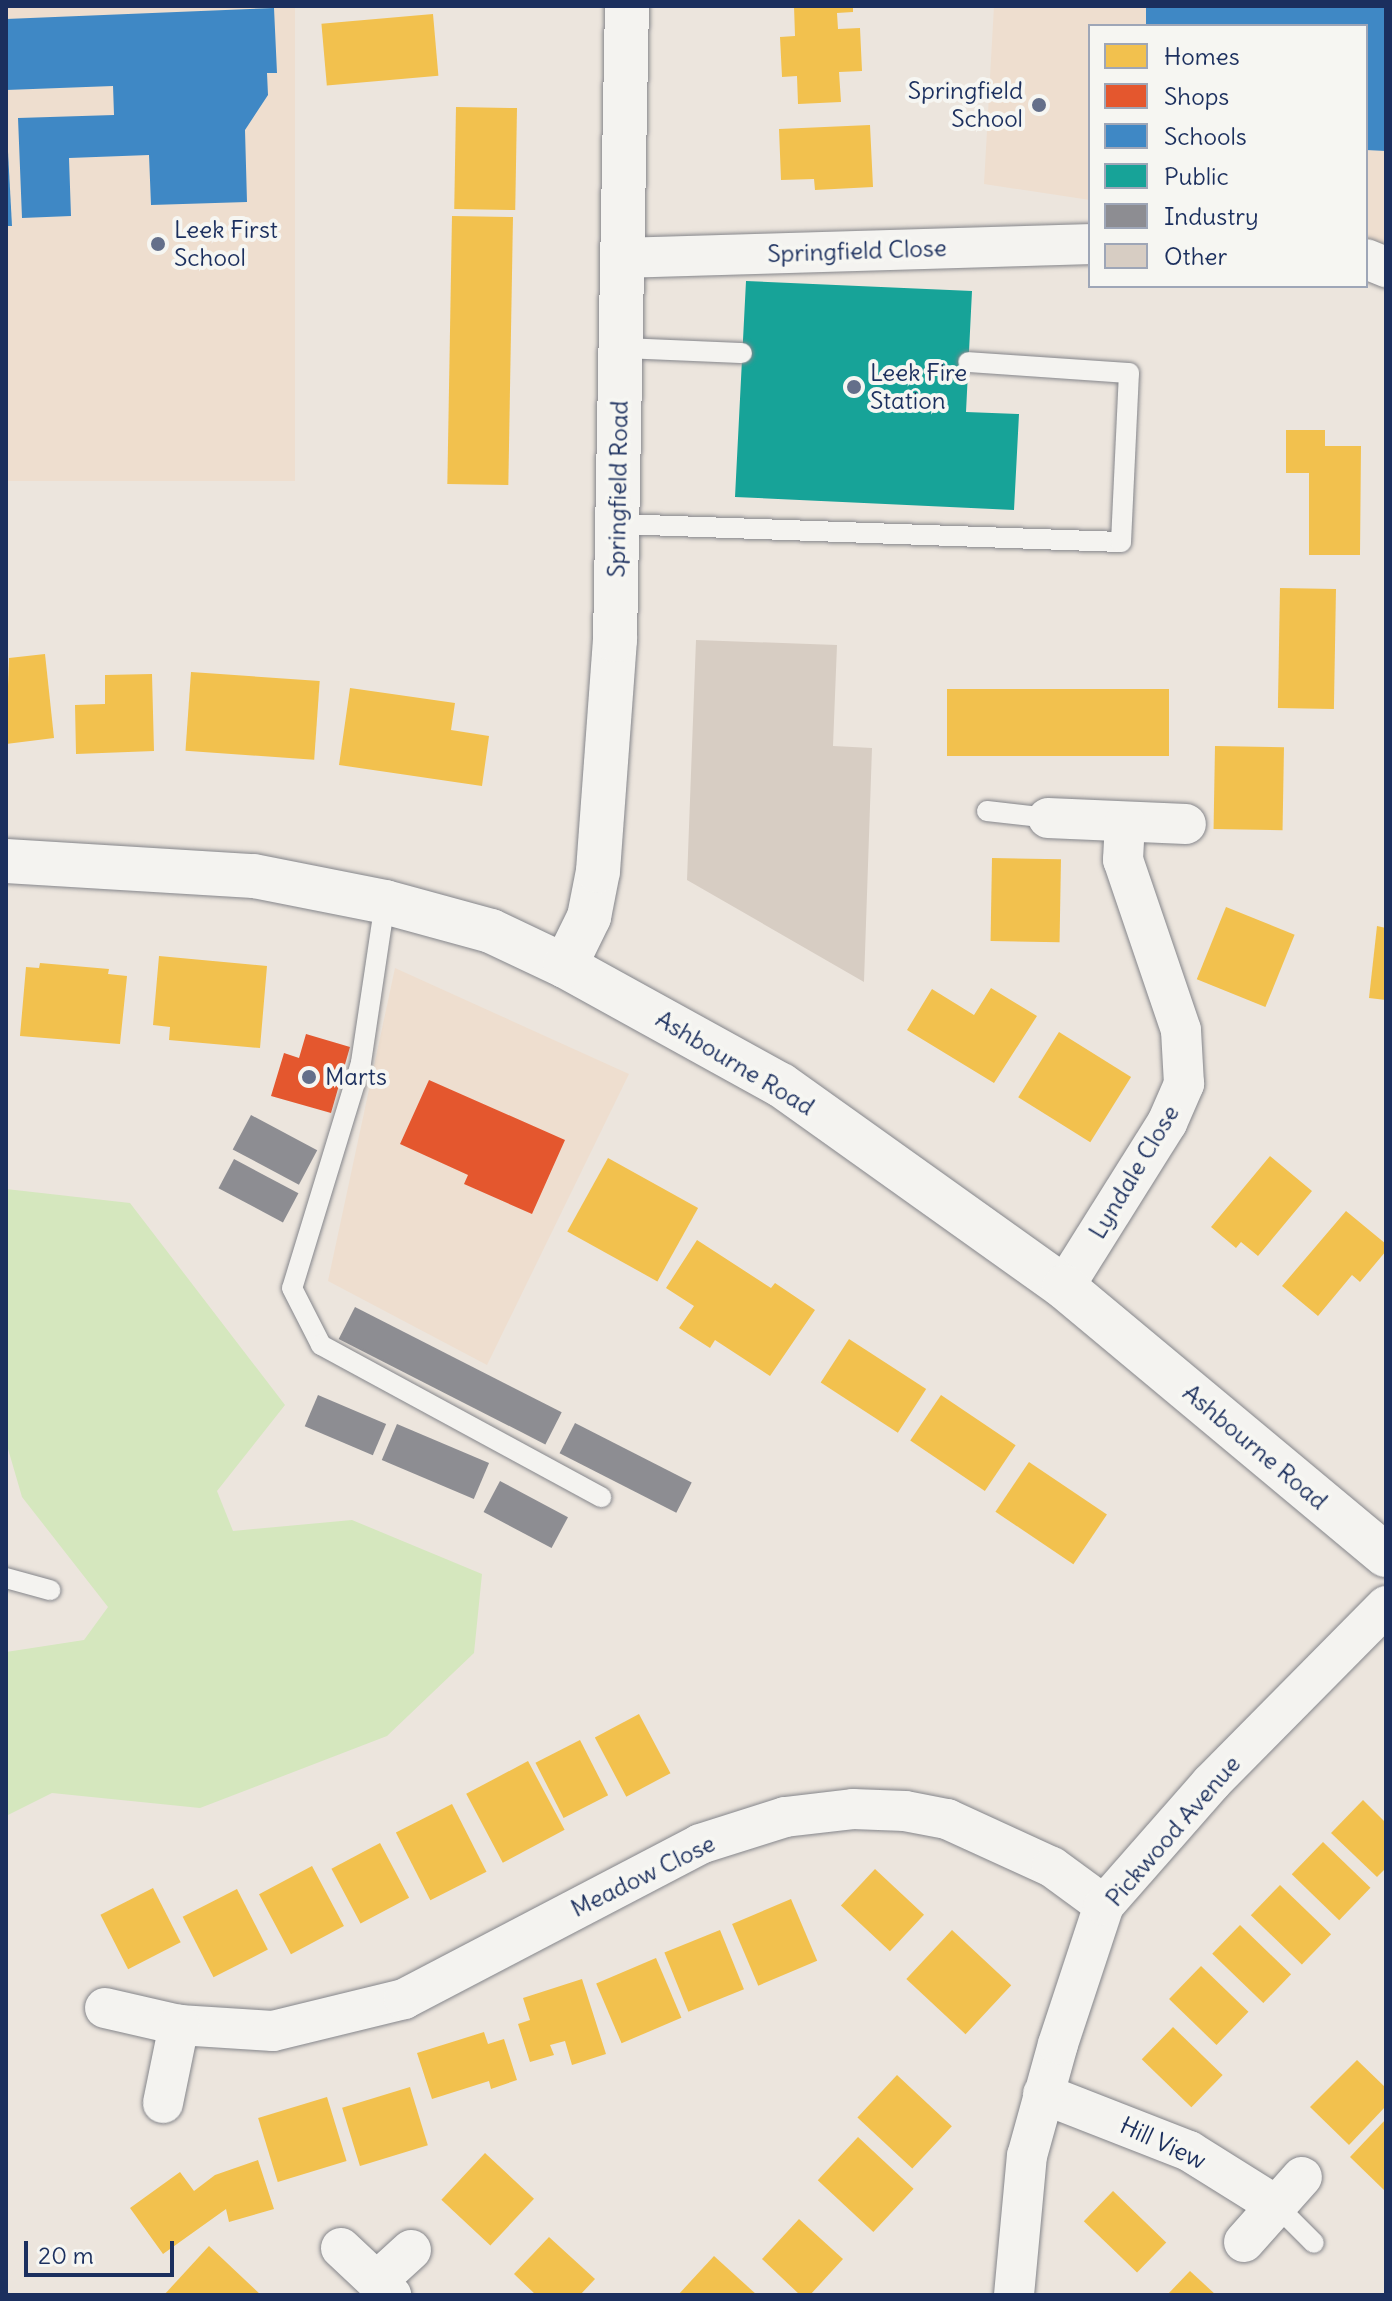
<!DOCTYPE html>
<style>
body{margin:0}
#map{position:relative;width:1392px;height:2301px;overflow:hidden;background:#ece5dd;font-family:Delius,sans-serif}
div>[style]{position:absolute}
[style*='--x']{left:calc(var(--x)*1px);top:calc(var(--y)*1px);width:calc(var(--w)*1px);rotate:calc(var(--a)*1deg)}
.built>*{inset:0;background:#eedecf;transform-origin:0 0}
.green>*{inset:0;background:#d5e7be}
.homes>*{inset:0;background:#f2c14e;transform-origin:0 0}
.shops>*{inset:0;background:#e4572e}
.schools>*{inset:0;background:#3f88c5}
.public>*{inset:0;background:#17a398}
.industry>*{inset:0;background:#8d8d92;transform-origin:0 0}
.building>*{inset:0;background:#d7cdc3}
.roads{filter:drop-shadow(0 0 2px #85868b) drop-shadow(0 0 2px #85868b)}
.lane>*{height:20px;margin:-10px;padding:0 10px;transform-origin:10px;border-radius:10px;background:#f4f3f0}
.street>*{height:40px;margin:-20px;padding:0 20px;transform-origin:20px;border-radius:20px;background:#f4f3f0}
.highway>*{height:44px;margin:-22px;padding:0 22px;transform-origin:22px;border-radius:22px;background:#f4f3f0}
.dots>*{width:22px;height:22px;translate:-50% -50%;box-sizing:border-box;border:4px solid #f6f6f2;border-radius:50%}
span{translate:-50% -50%;white-space:nowrap;text-align:center;line-height:1.15;-webkit-text-stroke:8px #f6f6f2;paint-order:stroke}
.poi-label{font-size:24px;color:#1b2f5e}
.right{translate:-100% -50%;text-align:right}
.left{translate:0 -50%;text-align:left}
.street-label{font-size:24px;color:#1b2f5e}
.frame{position:absolute;inset:0;border:8px solid #1b2f5e;pointer-events:none}
.legend{position:absolute;left:1088px;top:24px;width:280px;height:264px;box-sizing:border-box;background:#f6f6f2;border:2px solid #9ea6b7;margin:0;padding:10px 14px;list-style:none;font-size:24px;color:#1b2f5e}
.legend li{display:flex;align-items:center;gap:16px;height:40px}
.legend b{width:40px;border:2px solid #9ea6b7}
.scale{position:absolute;left:24px;top:2241px;width:150px;height:36px;box-sizing:border-box;border:4px solid #1b2f5e;border-top:0;padding-left:10px;font-size:24px;line-height:28px;white-space:nowrap;color:#1b2f5e;-webkit-text-stroke:6px #f6f6f2;paint-order:stroke}
</style>
<div id="map">
<div class="built">
<div style="left:6px;top:6px;width:289px;height:475px"></div>
<div style="clip-path:polygon(994px 6px,1386px 6px,1386px 243px,1366px 240px,1366px 26px,1090px 26px,1090px 200px,984px 184px)"></div>
<div style="clip-path:polygon(395px 968px,629px 1074px,487px 1365px,328px 1281px)"></div>
</div>
<div class="green">
<div style="clip-path:polygon(6px 1189px,130px 1203px,285px 1405px,217px 1491px,233px 1531px,352px 1520px,482px 1574px,474px 1653px,387px 1736px,200px 1808px,52px 1793px,6px 1816px,6px 1652px,84px 1640px,108px 1607px,22px 1497px,6px 1442px)"></div>
</div>
<div class="homes">
<div style="clip-path:polygon(794px 6px,853px 6px,853px 12px,837px 13px,838px 29px,860px 28px,862px 71px,839px 72px,841px 102px,798px 104px,797px 76px,782px 77px,780px 37px,795px 36px)"></div>
<div style="left:433px;top:14px;width:62px;height:112px;rotate:85deg"></div>
<div style="left:456px;top:107px;width:61px;height:102px;rotate:1deg"></div>
<div style="clip-path:polygon(870px 125px,873px 187px,815px 190px,814px 179px,781px 180px,779px 129px)"></div>
<div style="left:452px;top:216px;width:61px;height:268px;rotate:1deg"></div>
<div style="clip-path:polygon(1286px 430px,1325px 430px,1325px 446px,1361px 446px,1360px 555px,1309px 555px,1309px 473px,1286px 473px)"></div>
<div style="left:1280px;top:588px;width:56px;height:120px;rotate:1deg"></div>
<div style="clip-path:polygon(45px 654px,54px 738px,6px 744px,9px 658px)"></div>
<div style="left:191px;top:672px;width:129px;height:79px;rotate:4deg"></div>
<div style="clip-path:polygon(152px 674px,154px 751px,76px 754px,75px 705px,105px 704px,105px 675px)"></div>
<div style="clip-path:polygon(350px 688px,455px 703px,451px 730px,489px 736px,482px 786px,339px 765px)"></div>
<div style="left:947px;top:689px;width:222px;height:67px"></div>
<div style="left:1215px;top:746px;width:69px;height:83px;rotate:1deg"></div>
<div style="left:992px;top:858px;width:69px;height:83px;rotate:1deg"></div>
<div style="left:1226px;top:907px;width:74px;height:78px;rotate:22deg"></div>
<div style="clip-path:polygon(1377px 926px,1386px 928px,1386px 1000px,1369px 998px)"></div>
<div style="clip-path:polygon(159px 956px,267px 966px,260px 1048px,169px 1040px,170px 1027px,153px 1025px)"></div>
<div style="clip-path:polygon(40px 963px,109px 969px,108px 974px,127px 976px,120px 1044px,20px 1036px,26px 967px,39px 968px)"></div>
<div style="clip-path:polygon(991px 988px,1037px 1016px,994px 1083px,907px 1030px,932px 989px,974px 1015px)"></div>
<div style="left:1059px;top:1032px;width:85px;height:77px;rotate:32deg"></div>
<div style="clip-path:polygon(1270px 1156px,1312px 1191px,1258px 1256px,1241px 1242px,1236px 1248px,1211px 1227px)"></div>
<div style="left:608px;top:1158px;width:103px;height:84px;rotate:29deg"></div>
<div style="clip-path:polygon(1346px 1211px,1386px 1244px,1386px 1251px,1360px 1282px,1352px 1275px,1318px 1316px,1282px 1286px)"></div>
<div style="clip-path:polygon(697px 1240px,771px 1288px,775px 1283px,815px 1310px,770px 1376px,715px 1340px,710px 1348px,679px 1328px,694px 1306px,666px 1288px)"></div>
<div style="left:849px;top:1339px;width:92px;height:52px;rotate:33deg"></div>
<div style="left:941px;top:1395px;width:90px;height:55px;rotate:34deg"></div>
<div style="left:1029px;top:1462px;width:94px;height:60px;rotate:34deg"></div>
<div style="left:639px;top:1714px;width:67px;height:50px;rotate:62deg"></div>
<div style="left:580px;top:1740px;width:62px;height:50px;rotate:63deg"></div>
<div style="left:528px;top:1761px;width:78px;height:70px;rotate:62deg"></div>
<div style="clip-path:polygon(1363px 1800px,1386px 1823px,1386px 1868px,1377px 1877px,1331px 1833px)"></div>
<div style="left:452px;top:1804px;width:76px;height:63px;rotate:63deg"></div>
<div style="left:1323px;top:1842px;width:66px;height:45px;rotate:44deg"></div>
<div style="left:380px;top:1843px;width:62px;height:55px;rotate:62deg"></div>
<div style="left:312px;top:1866px;width:68px;height:60px;rotate:62deg"></div>
<div style="left:875px;top:1869px;width:67px;height:50px;rotate:43deg"></div>
<div style="left:1280px;top:1885px;width:71px;height:42px;rotate:44deg"></div>
<div style="left:153px;top:1888px;width:61px;height:59px;rotate:63deg"></div>
<div style="left:237px;top:1889px;width:68px;height:61px;rotate:63deg"></div>
<div style="left:791px;top:1899px;width:67px;height:64px;rotate:67deg"></div>
<div style="left:1240px;top:1925px;width:71px;height:40px;rotate:44deg"></div>
<div style="left:720px;top:1930px;width:64px;height:60px;rotate:68deg"></div>
<div style="left:952px;top:1930px;width:81px;height:67px;rotate:43deg"></div>
<div style="left:656px;top:1958px;width:65px;height:65px;rotate:67deg"></div>
<div style="left:1201px;top:1966px;width:66px;height:46px;rotate:44deg"></div>
<div style="clip-path:polygon(582px 1979px,606px 2054px,572px 2065px,565px 2041px,550px 2045px,554px 2055px,530px 2062px,518px 2024px,530px 2020px,523px 1998px)"></div>
<div style="left:1173px;top:2027px;width:69px;height:45px;rotate:44deg"></div>
<div style="clip-path:polygon(484px 2032px,488px 2044px,504px 2039px,517px 2080px,491px 2089px,489px 2081px,432px 2099px,417px 2053px)"></div>
<div style="clip-path:polygon(1357px 2060px,1386px 2088px,1386px 2106px,1349px 2145px,1310px 2107px)"></div>
<div style="left:897px;top:2075px;width:75px;height:58px;rotate:43deg"></div>
<div style="left:410px;top:2087px;width:61px;height:71px;rotate:73deg"></div>
<div style="left:327px;top:2097px;width:67px;height:72px;rotate:73deg"></div>
<div style="clip-path:polygon(1386px 2119px,1386px 2192px,1350px 2157px)"></div>
<div style="left:858px;top:2137px;width:76px;height:59px;rotate:43deg"></div>
<div style="left:485px;top:2153px;width:67px;height:64px;rotate:43deg"></div>
<div style="clip-path:polygon(258px 2160px,274px 2209px,229px 2222px,226px 2209px,163px 2254px,130px 2208px,180px 2172px,194px 2191px,215px 2175px)"></div>
<div style="left:1113px;top:2191px;width:74px;height:42px;rotate:44deg"></div>
<div style="clip-path:polygon(799px 2219px,843px 2259px,810px 2295px,800px 2295px,762px 2259px)"></div>
<div style="clip-path:polygon(549px 2237px,595px 2279px,580px 2295px,536px 2295px,514px 2274px)"></div>
<div style="clip-path:polygon(209px 2246px,261px 2295px,164px 2295px)"></div>
<div style="clip-path:polygon(714px 2256px,757px 2295px,678px 2295px)"></div>
<div style="clip-path:polygon(1190px 2271px,1216px 2295px,1167px 2295px)"></div>
</div>
<div class="shops">
<div style="clip-path:polygon(306px 1034px,350px 1047px,331px 1113px,271px 1096px,284px 1053px,299px 1058px)"></div>
<div style="clip-path:polygon(429px 1080px,565px 1140px,532px 1214px,464px 1184px,468px 1175px,400px 1144px)"></div>
</div>
<div class="schools">
<div style="clip-path:polygon(1146px 6px,1386px 6px,1386px 151px,1366px 150px,1366px 26px,1146px 26px)"></div>
<div style="clip-path:polygon(274px 8px,277px 73px,267px 73px,268px 95px,245px 130px,247px 202px,151px 205px,149px 155px,69px 158px,71px 216px,22px 218px,18px 118px,114px 115px,113px 86px,6px 90px,6px 19px)"></div>
<div style="clip-path:polygon(6px 115px,12px 226px,6px 226px)"></div>
</div>
<div class="public">
<div style="clip-path:polygon(746px 281px,972px 291px,966px 412px,1019px 414px,1014px 510px,735px 497px)"></div>
</div>
<div class="industry">
<div style="left:251px;top:1115px;width:75px;height:39px;rotate:28deg"></div>
<div style="left:234px;top:1159px;width:73px;height:33px;rotate:28deg"></div>
<div style="left:355px;top:1307px;width:232px;height:36px;rotate:27deg"></div>
<div style="left:318px;top:1395px;width:74px;height:34px;rotate:23deg"></div>
<div style="left:575px;top:1423px;width:131px;height:34px;rotate:27deg"></div>
<div style="left:397px;top:1424px;width:100px;height:39px;rotate:23deg"></div>
<div style="left:500px;top:1481px;width:77px;height:35px;rotate:28deg"></div>
</div>
<div class="building">
<div style="clip-path:polygon(696px 640px,837px 645px,833px 746px,872px 748px,864px 982px,687px 880px)"></div>
</div>
<div class="roads">
<div class="lane">
<div style="--x:622;--y:348;--w:120;--a:2.4"></div>
<div style="--x:618;--y:524;--w:503;--a:2.05"></div>
<div style="--x:1121;--y:542;--w:169;--a:-87.3"></div>
<div style="--x:1129;--y:373;--w:161;--a:-176.1"></div>
<div style="--x:987;--y:811;--w:61;--a:6.5"></div>
<div style="--x:385;--y:902;--w:163;--a:98.5"></div>
<div style="--x:361;--y:1063;--w:235;--a:107"></div>
<div style="--x:292;--y:1288;--w:64;--a:63"></div>
<div style="--x:321;--y:1345;--w:319;--a:28.5"></div>
<div style="--x:6;--y:1578;--w:46;--a:15.3"></div>
<div style="--x:1277;--y:2206;--w:52;--a:45"></div>
</div>
<div class="street">
<div style="--x:623;--y:258;--w:467;--a:-1.7"></div>
<div style="--x:1366;--y:259;--w:22;--a:22"></div>
<div style="--x:1048;--y:818;--w:138;--a:2.5"></div>
<div style="--x:1064;--y:1287;--w:194;--a:-57.9"></div>
<div style="--x:1167;--y:1123;--w:43;--a:-66.4"></div>
<div style="--x:1184;--y:1084;--w:54;--a:-93.2"></div>
<div style="--x:1181;--y:1030;--w:180;--a:-108.8"></div>
<div style="--x:1123;--y:860;--w:38;--a:-87"></div>
<div style="--x:105;--y:2008;--w:76;--a:12.9"></div>
<div style="--x:179;--y:2025;--w:94;--a:3.7"></div>
<div style="--x:273;--y:2031;--w:135;--a:-13.7"></div>
<div style="--x:404;--y:1999;--w:334;--a:-27.6"></div>
<div style="--x:700;--y:1844;--w:89;--a:-17.6"></div>
<div style="--x:785;--y:1817;--w:68;--a:-6.7"></div>
<div style="--x:853;--y:1809;--w:52;--a:2.2"></div>
<div style="--x:905;--y:1811;--w:43;--a:10.8"></div>
<div style="--x:947;--y:1819;--w:115;--a:24.6"></div>
<div style="--x:1052;--y:1867;--w:64;--a:36.2"></div>
<div style="--x:1043;--y:2094;--w:157;--a:21.3"></div>
<div style="--x:1189;--y:2151;--w:104;--a:32"></div>
<div style="--x:163;--y:2103;--w:80;--a:-78.4"></div>
<div style="--x:1244;--y:2242;--w:87;--a:-48.3"></div>
<div style="--x:341;--y:2248;--w:69;--a:43.2"></div>
<div style="--x:377;--y:2281;--w:46;--a:-42.4"></div>
<div style="--x:1014;--y:2295;--w:140;--a:-84.7"></div>
<div style="--x:1027;--y:2156;--w:116;--a:-74.5"></div>
<div style="--x:1058;--y:2044;--w:146;--a:-71.7"></div>
<div style="--x:1104;--y:1905;--w:162;--a:-48.7"></div>
<div style="--x:1211;--y:1783;--w:249;--a:-45.3"></div>
</div>
<div class="highway">
<div style="--x:6;--y:861;--w:248;--a:3.5"></div>
<div style="--x:254;--y:876;--w:134;--a:11.2"></div>
<div style="--x:385;--y:902;--w:110;--a:15.3"></div>
<div style="--x:491;--y:931;--w:82;--a:25.3"></div>
<div style="--x:565;--y:966;--w:247;--a:28.9"></div>
<div style="--x:781;--y:1085;--w:348;--a:35.5"></div>
<div style="--x:1064;--y:1287;--w:419;--a:39.8"></div>
<div style="--x:565;--y:966;--w:55;--a:-63.9"></div>
<div style="--x:589;--y:917;--w:47;--a:-78.9"></div>
<div style="--x:598;--y:871;--w:232;--a:-85.8"></div>
<div style="--x:615;--y:640;--w:634;--a:-88.92"></div>
</div>
</div>
<div class="dots">
<div style="left:1039px;top:105px;background:#646f8a"></div>
<div style="left:158px;top:244px;background:#646f8a"></div>
<div style="left:854px;top:387px;background:#646f8a"></div>
<div style="left:309px;top:1077px;background:#646f8a"></div>
</div>
<div class="poi-label">
<span class="right" style="left:1023px;top:105px">Springfield<br>School</span>
<span class="left" style="left:174px;top:244px">Leek First<br>School</span>
<span class="left" style="left:870px;top:387px">Leek Fire<br>Station</span>
<span class="left" style="left:325px;top:1077px">Marts</span>
</div>
<div class="street-label">
<span style="left:857px;top:251px;rotate:-2deg">Springfield Close</span>
<span style="left:618px;top:489px;rotate:-89deg">Springfield Road</span>
<span style="left:735px;top:1063px;rotate:31deg">Ashbourne Road</span>
<span style="left:1134px;top:1172px;rotate:-59deg">Lyndale Close</span>
<span style="left:1255px;top:1447px;rotate:40deg">Ashbourne Road</span>
<span style="left:1173px;top:1831px;rotate:-49deg">Pickwood Avenue</span>
<span style="left:643px;top:1876px;rotate:-26deg">Meadow Close</span>
<span style="left:1163px;top:2143px;rotate:25deg">Hill View</span>
</div>
<div class="frame"></div>
<ul class="legend">
<li><b style="height:22px;background:#f2c14e"></b>Homes</li>
<li><b style="height:22px;background:#e4572e"></b>Shops</li>
<li><b style="height:22px;background:#3f88c5"></b>Schools</li>
<li><b style="height:22px;background:#17a398"></b>Public</li>
<li><b style="height:22px;background:#8d8d92"></b>Industry</li>
<li><b style="height:22px;background:#d7cdc3"></b>Other</li>
</ul>
<div class="scale">20 m</div>
</div>
